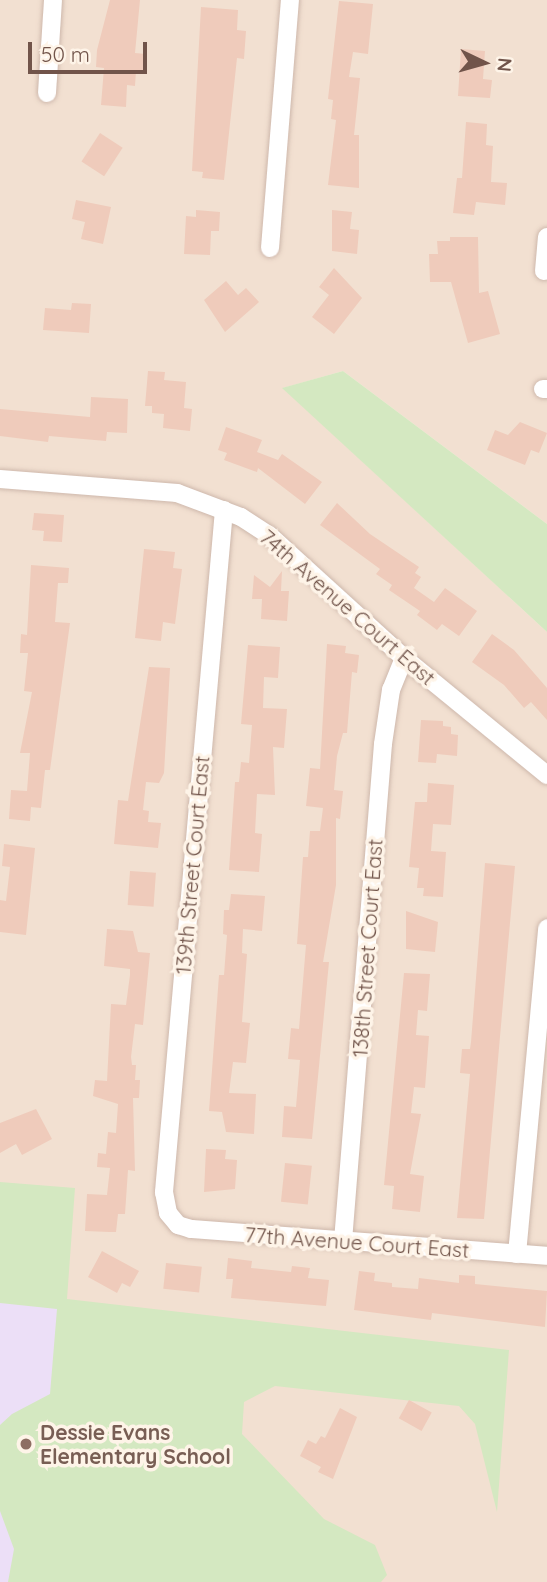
<!DOCTYPE html>
<style>
body{margin:0}
#map{position:relative;width:547px;height:1582px;overflow:hidden;background:#fbefe2;font-family:Quicksand,sans-serif}
div>[style]{position:absolute}
[style*='--x']{left:calc(var(--x)*1px);top:calc(var(--y)*1px);width:calc(var(--w)*1px);rotate:calc(var(--a)*1deg)}
.residential>*{inset:0;background:#f2e0d1}
.education>*{inset:0;background:#ecdff7}
.green>*{inset:0;background:#d4e8c1}
.building>*{inset:0;background:#efcbbb;transform-origin:0 0}
.roads{filter:drop-shadow(0 0 2px #ceb8ac) drop-shadow(0 0 2px #ceb8ac)}
.street>*{height:18px;margin:-9px;padding:0 9px;transform-origin:9px;border-radius:9px;background:#fff}
.dots>*{width:19px;height:19px;translate:-50% -50%;box-sizing:border-box;border:4px solid #fef4e8;border-radius:50%}
span{translate:-50% -50%;white-space:nowrap;text-align:center;line-height:1.15;-webkit-text-stroke:7px #fef4e8;paint-order:stroke}
.street-label{font-size:21px;color:#71544a}
.education-label{font-size:21px;color:#785e54;font-weight:700}
.left{translate:0 -50%;text-align:left}
.north{position:absolute;left:449px;top:28px;width:70px;height:70px;-webkit-text-stroke:5px #fef4e8;paint-order:stroke;rotate:95deg;font-size:19px;font-weight:700;line-height:28px;text-align:center;color:#71544a}
.north::after{content:'';display:block;margin:auto;width:24px;height:32px;background:#71544a;clip-path:polygon(50% 0,100% 100%,50% 72%,0 100%)}
.scale{position:absolute;left:28px;top:42px;width:119px;height:32px;box-sizing:border-box;border:4px solid #71544a;border-top:0;padding-left:9px;font-size:21px;line-height:24px;white-space:nowrap;color:#71544a;-webkit-text-stroke:5px #fef4e8;paint-order:stroke}
</style>
<div id="map">
<div class="residential">
<div style="clip-path:polygon(0 0,547px 0,547px 524px,343px 371px,283px 388px,547px 632px,547px 1582px,39px 1582px,0 1300px)"></div>
</div>
<div class="education">
<div style="clip-path:polygon(0 1300px,63px 1306px,39px 1582px,0 1582px)"></div>
</div>
<div class="green">
<div style="clip-path:polygon(343px 371px,547px 524px,547px 632px,282px 388px)"></div>
<div style="clip-path:polygon(0 1182px,75px 1188px,67px 1299px,509px 1350px,497px 1512px,475px 1424px,459px 1406px,275px 1386px,244px 1402px,242px 1434px,324px 1519px,375px 1545px,387px 1575px,381px 1582px,8px 1582px,14px 1549px,0 1511px,0 1425px,12px 1414px,50px 1394px,57px 1309px,0 1303px)"></div>
</div>
<div class="building">
<div style="clip-path:polygon(110px 0,140px 0,135px 53px,146px 54px,144px 72px,136px 71px,135px 86px,127px 85px,126px 107px,101px 105px,104px 68px,96px 67px,97px 50px)"></div>
<div style="clip-path:polygon(339px 1px,373px 4px,368px 54px,353px 52px,349px 77px,360px 78px,354px 135px,359px 135px,359px 188px,328px 185px,336px 120px,331px 119px,333px 100px,328px 99px)"></div>
<div style="clip-path:polygon(201px 7px,238px 10px,237px 30px,246px 31px,244px 59px,237px 58px,224px 180px,202px 178px,203px 172px,192px 171px)"></div>
<div style="clip-path:polygon(461px 49px,485px 51px,483px 79px,492px 80px,490px 98px,458px 96px)"></div>
<div style="clip-path:polygon(466px 122px,487px 124px,486px 145px,493px 146px,491px 182px,507px 183px,505px 205px,476px 202px,474px 215px,453px 213px,457px 178px,462px 178px)"></div>
<div style="left:100px;top:133px;width:27px;height:34px;rotate:33deg"></div>
<div style="clip-path:polygon(76px 200px,111px 207px,103px 244px,81px 239px,85px 222px,72px 219px)"></div>
<div style="clip-path:polygon(196px 210px,220px 212px,219px 231px,211px 231px,210px 255px,184px 254px,186px 216px,196px 217px)"></div>
<div style="clip-path:polygon(332px 210px,352px 212px,350px 229px,359px 230px,357px 254px,332px 251px)"></div>
<div style="clip-path:polygon(450px 237px,478px 237px,479px 293px,488px 291px,500px 334px,468px 343px,451px 282px,430px 282px,429px 254px,438px 254px,437px 241px,450px 241px)"></div>
<div style="clip-path:polygon(334px 268px,362px 298px,334px 334px,312px 317px,329px 295px,319px 287px)"></div>
<div style="clip-path:polygon(226px 281px,238px 295px,246px 288px,259px 302px,225px 332px,204px 300px)"></div>
<div style="clip-path:polygon(72px 303px,91px 304px,89px 333px,43px 330px,45px 308px,71px 310px)"></div>
<div style="clip-path:polygon(148px 371px,165px 372px,164px 380px,186px 382px,184px 408px,192px 409px,190px 431px,163px 428px,164px 414px,152px 413px,152px 406px,145px 406px)"></div>
<div style="clip-path:polygon(91px 397px,128px 399px,127px 433px,107px 432px,106px 441px,49px 436px,48px 442px,0 436px,0 409px,90px 417px)"></div>
<div style="clip-path:polygon(520px 422px,547px 433px,539px 453px,531px 450px,525px 465px,487px 450px,495px 430px,508px 435px)"></div>
<div style="clip-path:polygon(226px 427px,262px 440px,257px 452px,278px 460px,282px 454px,322px 482px,305px 504px,258px 468px,257px 472px,224px 460px,227px 453px,218px 450px)"></div>
<div style="clip-path:polygon(337px 503px,370px 534px,419px 567px,415px 573px,421px 577px,414px 588px,434px 602px,445px 588px,477px 611px,459px 636px,442px 624px,437px 630px,417px 615px,420px 611px,389px 590px,392px 585px,376px 574px,380px 569px,320px 525px)"></div>
<div style="clip-path:polygon(34px 513px,64px 515px,62px 542px,43px 541px,44px 531px,32px 530px)"></div>
<div style="clip-path:polygon(144px 549px,175px 552px,173px 568px,182px 569px,175px 624px,163px 622px,161px 641px,135px 638px)"></div>
<div style="clip-path:polygon(31px 565px,69px 568px,68px 583px,58px 583px,55px 622px,70px 623px,50px 770px,45px 770px,41px 808px,31px 807px,30px 821px,9px 819px,11px 790px,27px 791px,30px 753px,20px 753px,32px 692px,24px 691px,28px 653px,20px 653px,21px 634px,27px 635px)"></div>
<div style="clip-path:polygon(282px 571px,281px 591px,289px 591px,287px 621px,261px 619px,262px 599px,252px 599px,254px 575px,270px 587px)"></div>
<div style="clip-path:polygon(492px 634px,514px 650px,547px 688px,547px 720px,531px 702px,524px 708px,504px 685px,472px 662px)"></div>
<div style="clip-path:polygon(327px 644px,346px 646px,345px 653px,359px 655px,357px 673px,352px 672px,347px 733px,343px 733px,337px 756px,334px 790px,343px 791px,340px 819px,336px 818px,336px 885px,323px 962px,329px 962px,312px 1139px,282px 1137px,284px 1106px,296px 1107px,300px 1060px,288px 1059px,291px 1028px,299px 1029px,306px 945px,297px 944px,303px 857px,308px 857px,310px 831px,320px 831px,323px 808px,306px 806px,310px 768px,320px 769px)"></div>
<div style="clip-path:polygon(248px 645px,280px 647px,278px 678px,264px 677px,263px 708px,287px 709px,284px 748px,273px 747px,275px 795px,257px 794px,255px 833px,262px 834px,259px 872px,229px 870px,235px 782px,239px 782px,241px 762px,249px 763px,252px 725px,241px 724px)"></div>
<div style="clip-path:polygon(149px 667px,170px 668px,164px 773px,159px 783px,146px 782px,143px 810px,149px 811px,148px 822px,161px 823px,158px 848px,114px 844px,118px 800px,128px 801px)"></div>
<div style="clip-path:polygon(421px 720px,443px 721px,443px 726px,451px 727px,451px 734px,458px 735px,457px 756px,437px 754px,436px 763px,418px 762px)"></div>
<div style="clip-path:polygon(428px 783px,454px 785px,451px 825px,433px 824px,431px 851px,446px 852px,443px 897px,423px 896px,424px 888px,417px 888px,419px 868px,409px 867px,415px 802px,427px 802px)"></div>
<div style="clip-path:polygon(4px 844px,35px 848px,26px 935px,0 932px,0 900px,6px 901px,10px 867px,2px 866px)"></div>
<div style="clip-path:polygon(485px 863px,515px 866px,484px 1219px,457px 1218px,470px 1074px,460px 1073px,462px 1049px,470px 1049px,471px 1042px)"></div>
<div style="left:130px;top:871px;width:26px;height:34px;rotate:4deg"></div>
<div style="clip-path:polygon(231px 894px,265px 896px,262px 931px,243px 929px,242px 953px,247px 954px,242px 1022px,250px 1023px,246px 1063px,233px 1062px,229px 1093px,256px 1094px,254px 1134px,226px 1132px,222px 1112px,209px 1111px,219px 975px,224px 975px,227px 935px,223px 934px,224px 910px,229px 910px)"></div>
<div style="clip-path:polygon(406px 911px,438px 922px,435px 952px,406px 949px)"></div>
<div style="clip-path:polygon(107px 929px,133px 931px,138px 952px,150px 953px,143px 1025px,135px 1024px,131px 1057px,132px 1065px,136px 1065px,135px 1080px,140px 1080px,139px 1098px,133px 1098px,135px 1171px,128px 1170px,125px 1214px,118px 1214px,116px 1232px,109px 1232px,85px 1231px,87px 1194px,107px 1195px,110px 1168px,97px 1167px,98px 1153px,106px 1154px,108px 1132px,116px 1133px,118px 1104px,93px 1096px,95px 1080px,107px 1081px,111px 1004px,126px 1005px,130px 975px,130px 969px,104px 966px)"></div>
<div style="clip-path:polygon(404px 973px,430px 974px,427px 1011px,418px 1010px,416px 1035px,429px 1036px,425px 1088px,414px 1087px,411px 1113px,421px 1114px,410px 1174px,424px 1176px,420px 1212px,392px 1209px,394px 1186px,384px 1185px)"></div>
<div style="clip-path:polygon(36px 1109px,52px 1139px,22px 1155px,16px 1144px,0 1153px,0 1123px)"></div>
<div style="clip-path:polygon(206px 1149px,226px 1150px,225px 1159px,237px 1160px,235px 1189px,204px 1192px)"></div>
<div style="left:285px;top:1163px;width:27px;height:39px;rotate:6deg"></div>
<div style="clip-path:polygon(102px 1251px,139px 1271px,130px 1287px,122px 1283px,117px 1293px,88px 1277px)"></div>
<div style="clip-path:polygon(228px 1258px,252px 1261px,251px 1268px,291px 1272px,292px 1266px,310px 1268px,308px 1278px,329px 1280px,326px 1306px,231px 1298px,233px 1279px,226px 1279px)"></div>
<div style="left:166px;top:1263px;width:36px;height:26px;rotate:6deg"></div>
<div style="clip-path:polygon(359px 1271px,375px 1273px,374px 1281px,392px 1283px,392px 1287px,418px 1289px,419px 1278px,459px 1283px,459px 1275px,475px 1276px,475px 1284px,547px 1291px,545px 1327px,432px 1313px,431px 1320px,354px 1310px)"></div>
<div style="left:409px;top:1400px;width:26px;height:21px;rotate:29deg"></div>
<div style="clip-path:polygon(340px 1408px,357px 1417px,333px 1479px,318px 1472px,321px 1467px,300px 1456px,308px 1440px,316px 1444px,321px 1436px,325px 1438px)"></div>
</div>
<div class="roads">
<div class="street">
<div style="--x:47;--y:93;--w:93;--a:-86.3"></div>
<div style="--x:270;--y:248;--w:249;--a:-85.4"></div>
<div style="--x:544;--y:271;--w:34;--a:-85"></div>
<div style="--x:543;--y:389;--w:4;--a:0"></div>
<div style="--x:0;--y:479;--w:178;--a:4.5"></div>
<div style="--x:177;--y:493;--w:68;--a:20.6"></div>
<div style="--x:241;--y:517;--w:33;--a:33"></div>
<div style="--x:269;--y:535;--w:183;--a:42.3"></div>
<div style="--x:404;--y:658;--w:185;--a:39.3"></div>
<div style="--x:224;--y:510;--w:685;--a:95.03"></div>
<div style="--x:164;--y:1192;--w:21;--a:79"></div>
<div style="--x:168;--y:1213;--w:16;--a:50"></div>
<div style="--x:178;--y:1225;--w:14;--a:17"></div>
<div style="--x:191;--y:1229;--w:357;--a:4.3"></div>
<div style="--x:343;--y:1241;--w:499;--a:-85.4"></div>
<div style="--x:383;--y:744;--w:55;--a:-81.6"></div>
<div style="--x:391;--y:690;--w:35;--a:-68"></div>
<div style="--x:517;--y:1254;--w:327;--a:-84.7"></div>
</div>
</div>
<div class="dots">
<div style="left:26px;top:1444px;background:#8d6e63"></div>
</div>
<div class="street-label">
<span style="left:348px;top:607px;rotate:41deg">74th Avenue Court East</span>
<span style="left:192px;top:865px;rotate:-85deg">139th Street Court East</span>
<span style="left:367px;top:948px;rotate:-86deg">138th Street Court East</span>
<span style="left:357px;top:1242px;rotate:4deg">77th Avenue Court East</span>
</div>
<div class="education-label">
<span class="left" style="left:40px;top:1444px">Dessie Evans<br>Elementary School</span>
</div>
<div class="north">N</div>
<div class="scale">50 m</div>
</div>
